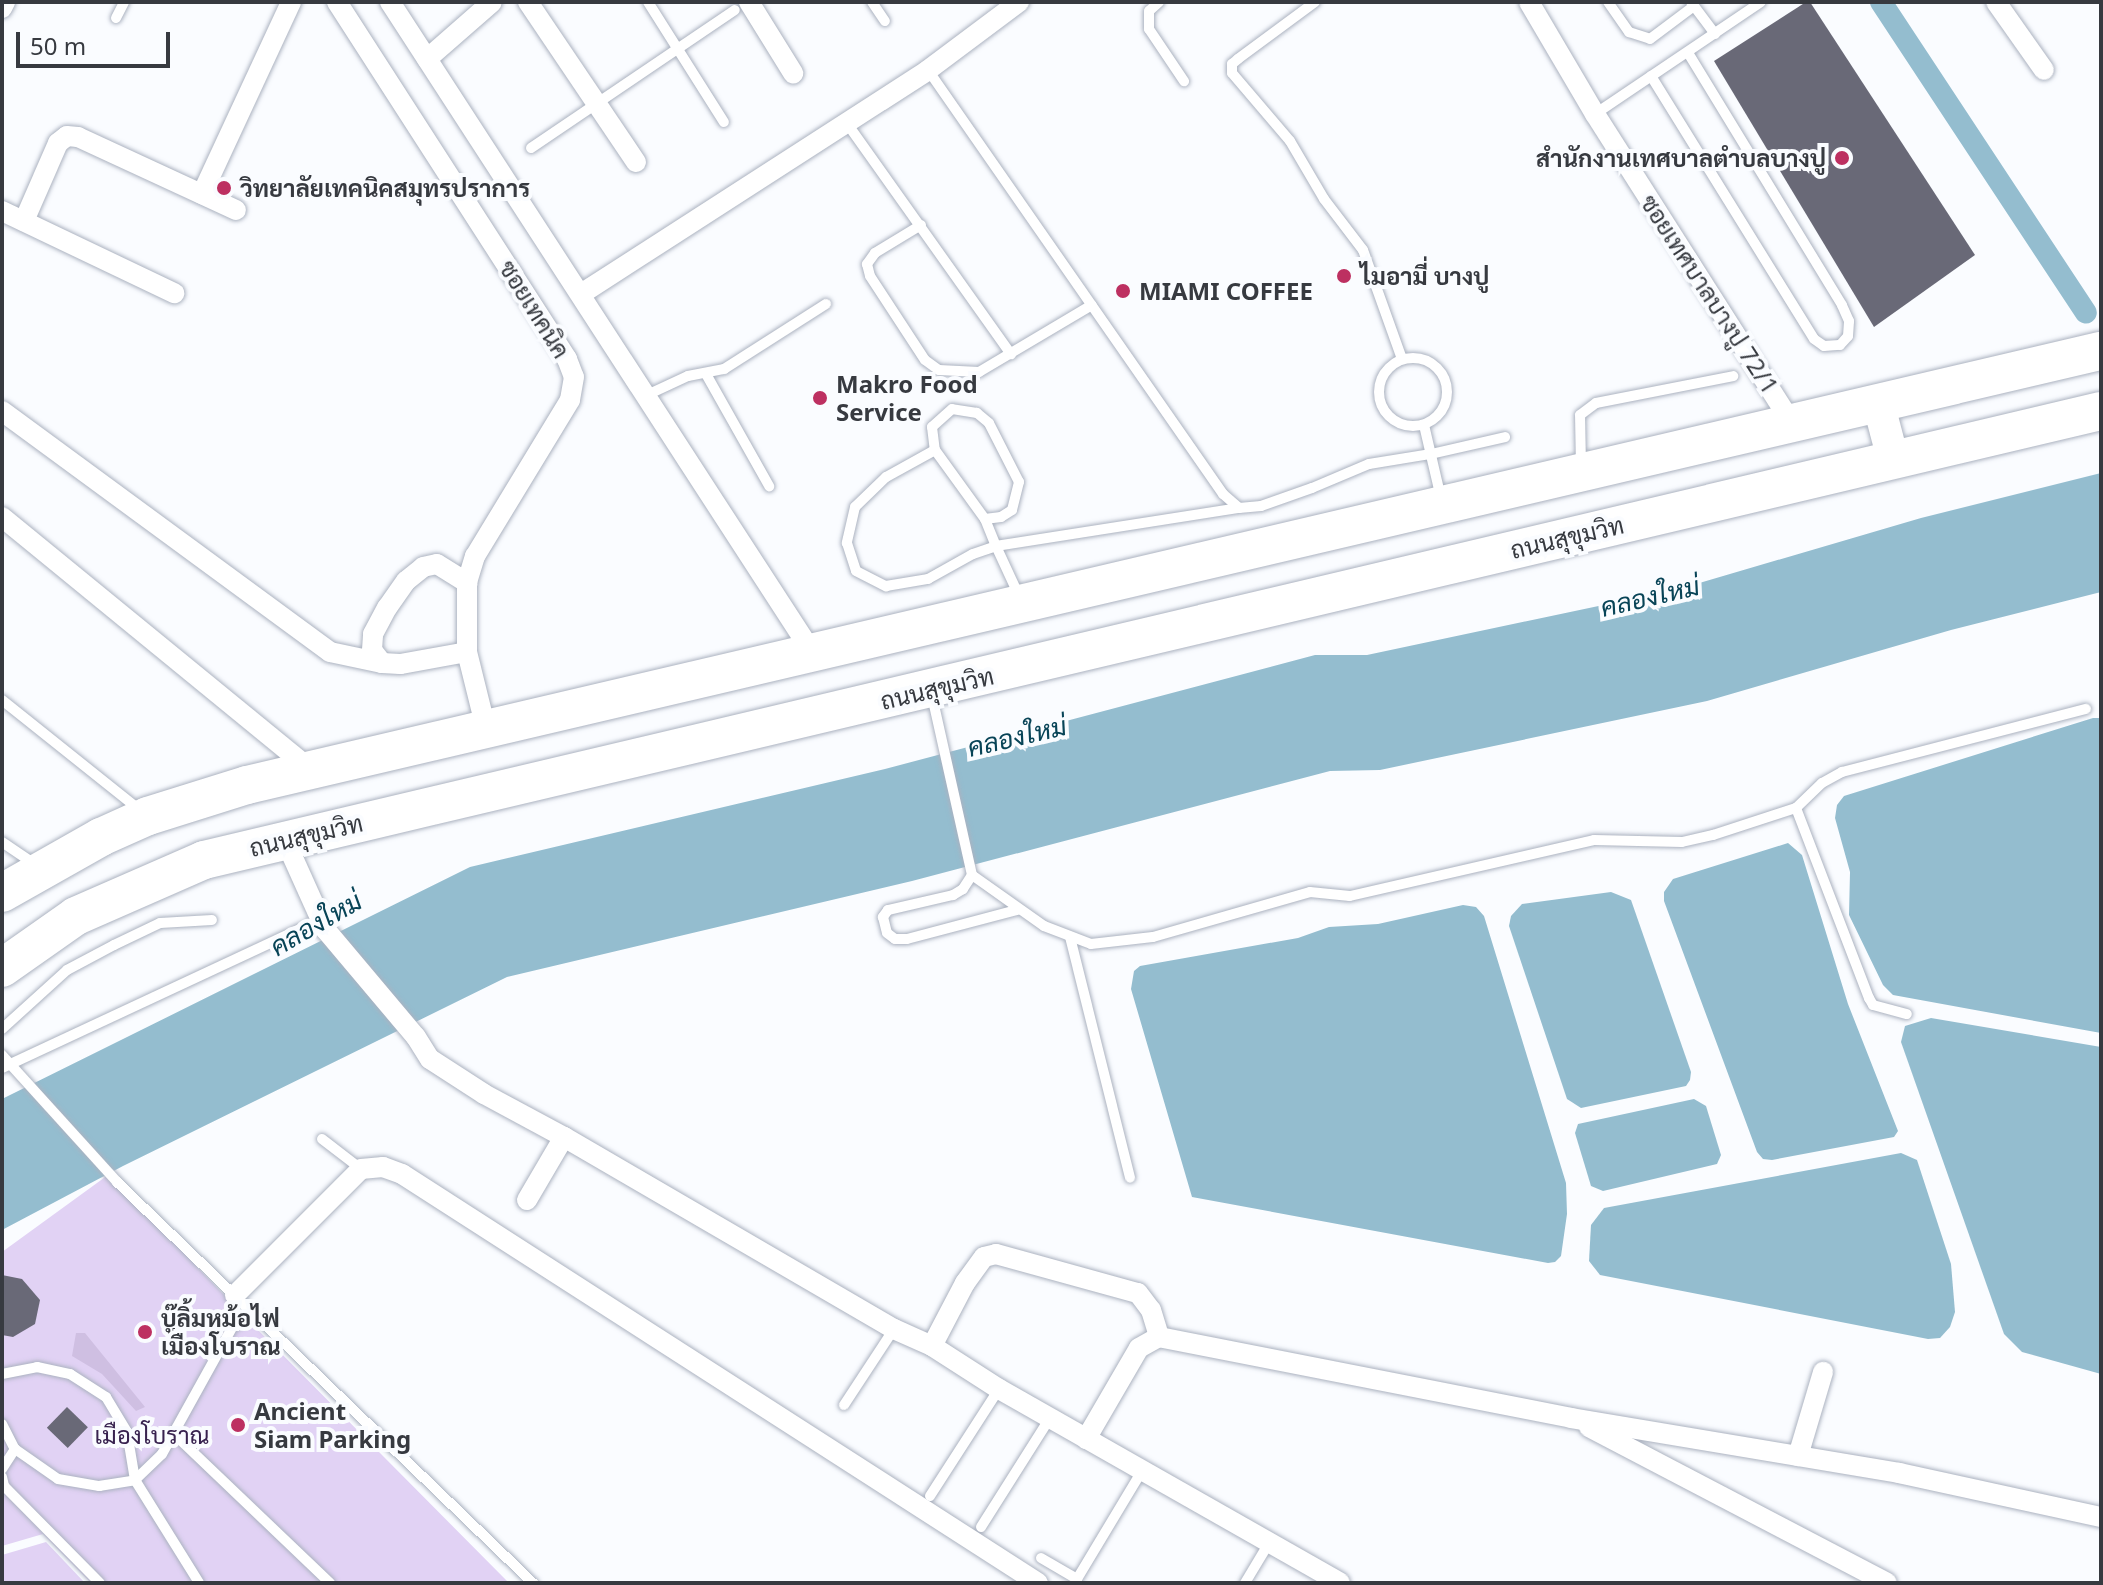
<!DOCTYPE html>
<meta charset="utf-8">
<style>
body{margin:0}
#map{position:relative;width:2103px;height:1585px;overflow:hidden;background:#fafcff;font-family:"Noto Sans",Sarabun,sans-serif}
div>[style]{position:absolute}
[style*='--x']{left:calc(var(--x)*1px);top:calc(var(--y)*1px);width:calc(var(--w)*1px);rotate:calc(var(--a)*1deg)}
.green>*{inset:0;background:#e1d2f4}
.forest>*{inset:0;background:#cfbfe2}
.water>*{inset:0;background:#94bdcf}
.canal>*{height:22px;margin:-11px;padding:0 11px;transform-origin:11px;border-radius:11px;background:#94bdcf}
.building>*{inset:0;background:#696977;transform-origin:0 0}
.roads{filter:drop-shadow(0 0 2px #abb2c0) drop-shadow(0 0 2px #abb2c0)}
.lane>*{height:10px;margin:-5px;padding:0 5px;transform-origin:5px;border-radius:5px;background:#fff}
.lane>.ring{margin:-5px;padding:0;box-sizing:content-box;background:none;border:10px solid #fff;border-radius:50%}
.street>*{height:20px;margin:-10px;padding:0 10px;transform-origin:10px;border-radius:10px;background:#fff}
.primary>*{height:32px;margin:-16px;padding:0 16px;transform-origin:16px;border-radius:16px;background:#fff}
.highway>*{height:38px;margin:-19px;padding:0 19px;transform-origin:19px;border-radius:19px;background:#fff}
.dots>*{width:22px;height:22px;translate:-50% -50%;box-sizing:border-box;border:4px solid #fafcff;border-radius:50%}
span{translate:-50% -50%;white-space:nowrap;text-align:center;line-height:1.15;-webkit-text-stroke:8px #fafcff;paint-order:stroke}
.poi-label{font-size:24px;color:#373a40;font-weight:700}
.right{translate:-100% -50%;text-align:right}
.left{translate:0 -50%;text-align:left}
.street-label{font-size:24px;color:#373a40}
.park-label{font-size:24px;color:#38224f}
.water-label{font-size:26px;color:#084457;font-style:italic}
.frame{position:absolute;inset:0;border:4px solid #373a40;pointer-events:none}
.scale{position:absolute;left:16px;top:32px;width:154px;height:36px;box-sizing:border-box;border:4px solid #373a40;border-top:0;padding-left:10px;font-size:24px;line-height:28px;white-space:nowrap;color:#373a40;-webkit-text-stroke:6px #fafcff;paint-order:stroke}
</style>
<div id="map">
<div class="green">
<div style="clip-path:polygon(108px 1175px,257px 1329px,509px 1583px,91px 1583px,43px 1534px,2px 1546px,2px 1252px)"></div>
<div style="clip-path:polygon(46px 1542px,85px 1583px,2px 1583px,2px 1555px)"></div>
</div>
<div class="forest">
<div style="clip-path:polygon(76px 1333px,85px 1333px,145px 1407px,136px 1411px,102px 1374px,72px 1356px)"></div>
</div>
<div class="water">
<div style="clip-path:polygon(2101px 473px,2101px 592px,1951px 630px,1707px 701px,1380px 770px,1330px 771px,912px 881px,507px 977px,123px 1166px,2px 1230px,2px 1099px,470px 867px,885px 769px,1315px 655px,1367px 655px,1679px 589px,1921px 518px)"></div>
<div style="clip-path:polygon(2093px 718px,2101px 718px,2101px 1033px,1893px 995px,1883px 985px,1849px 915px,1850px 872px,1835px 818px,1837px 805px,1844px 796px)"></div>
<div style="clip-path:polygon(1788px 843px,1802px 855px,1848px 1004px,1898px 1131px,1894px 1137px,1772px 1160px,1763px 1159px,1757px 1152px,1664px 901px,1664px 892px,1673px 879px)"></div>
<div style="clip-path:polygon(1611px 892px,1631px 900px,1691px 1072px,1690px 1080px,1686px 1086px,1581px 1108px,1567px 1099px,1509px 926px,1511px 916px,1522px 904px)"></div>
<div style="clip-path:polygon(1463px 905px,1476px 907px,1484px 916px,1566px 1183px,1567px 1214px,1561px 1256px,1555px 1262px,1548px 1263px,1192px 1197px,1131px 989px,1134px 971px,1140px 966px,1298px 938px,1329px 927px,1378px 924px)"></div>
<div style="clip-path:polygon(1931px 1018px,2101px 1047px,2101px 1374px,2022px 1352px,2004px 1334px,1901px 1042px,1905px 1026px)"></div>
<div style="clip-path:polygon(1694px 1099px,1706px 1106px,1721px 1155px,1717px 1164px,1603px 1191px,1591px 1186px,1575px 1133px,1578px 1124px)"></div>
<div style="clip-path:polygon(1901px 1153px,1917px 1160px,1951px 1264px,1955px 1312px,1950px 1327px,1940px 1338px,1928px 1339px,1600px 1275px,1589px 1261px,1591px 1225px,1604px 1208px)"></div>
</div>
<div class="canal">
<div style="--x:1881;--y:2;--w:372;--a:56.6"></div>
</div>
<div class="building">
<div style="clip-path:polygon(1806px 2px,1810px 2px,1975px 255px,1874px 327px,1714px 61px)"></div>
<div style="clip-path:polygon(2px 1275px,22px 1279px,40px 1300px,35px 1324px,13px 1337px,2px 1335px)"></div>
<div style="left:67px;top:1407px;width:29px;height:29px;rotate:44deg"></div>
</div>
<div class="roads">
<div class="lane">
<div style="--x:648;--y:2;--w:142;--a:57.7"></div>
<div style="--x:872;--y:2;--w:23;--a:56"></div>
<div style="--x:1159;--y:2;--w:13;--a:138"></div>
<div style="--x:1149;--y:11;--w:18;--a:90"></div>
<div style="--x:1149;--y:29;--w:63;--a:56.1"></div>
<div style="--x:1315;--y:2;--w:96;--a:143.5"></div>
<div style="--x:1238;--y:59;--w:8;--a:140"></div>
<div style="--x:1232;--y:64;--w:9;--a:90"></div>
<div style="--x:1232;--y:73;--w:89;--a:49.5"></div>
<div style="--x:1290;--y:141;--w:67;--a:59.6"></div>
<div style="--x:1324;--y:199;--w:64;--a:52.6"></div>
<div style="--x:1363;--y:250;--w:116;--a:70.3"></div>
<div style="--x:1608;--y:2;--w:37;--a:55"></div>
<div style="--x:1629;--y:32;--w:22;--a:18"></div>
<div style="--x:1650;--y:39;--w:55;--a:-36.9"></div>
<div style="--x:1691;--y:2;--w:40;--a:53"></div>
<div style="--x:116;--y:18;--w:18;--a:-63"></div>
<div style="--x:928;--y:70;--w:517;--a:55.17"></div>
<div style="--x:1223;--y:494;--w:21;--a:41"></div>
<div style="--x:1239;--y:508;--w:22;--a:-5"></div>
<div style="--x:1261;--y:506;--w:54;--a:-19.4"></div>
<div style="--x:1312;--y:488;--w:62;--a:-22.8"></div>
<div style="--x:1369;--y:464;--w:63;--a:-9.2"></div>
<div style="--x:1431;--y:454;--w:76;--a:-12.9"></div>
<div style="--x:1651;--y:76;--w:309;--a:58.2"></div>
<div style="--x:1814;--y:339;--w:12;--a:35"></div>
<div style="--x:1824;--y:346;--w:16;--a:-4"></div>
<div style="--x:1840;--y:345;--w:12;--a:-48"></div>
<div style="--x:1848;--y:336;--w:15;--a:-86"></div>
<div style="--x:1849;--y:321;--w:17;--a:-114"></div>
<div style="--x:1842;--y:305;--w:294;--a:-121.4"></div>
<div style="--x:1595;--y:114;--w:200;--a:-34"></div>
<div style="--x:846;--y:122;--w:285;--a:54.6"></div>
<div style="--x:531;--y:148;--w:246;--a:-34.1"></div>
<div style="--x:921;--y:225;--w:54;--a:148.7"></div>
<div style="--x:875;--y:253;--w:14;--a:126"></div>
<div style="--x:867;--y:264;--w:12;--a:76"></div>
<div style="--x:870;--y:276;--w:100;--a:56.8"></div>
<div style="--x:925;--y:360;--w:17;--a:36"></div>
<div style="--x:939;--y:370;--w:40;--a:2.9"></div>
<div style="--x:979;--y:372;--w:131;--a:-30.7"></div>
<div class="ring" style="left:1379px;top:358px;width:58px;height:58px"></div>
<div style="--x:706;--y:374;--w:129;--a:60.6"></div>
<div style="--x:647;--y:395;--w:45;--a:-24.9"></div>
<div style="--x:688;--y:376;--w:37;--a:-11"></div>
<div style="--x:724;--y:369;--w:121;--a:-32.5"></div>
<div style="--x:1424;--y:425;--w:75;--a:76.9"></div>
<div style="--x:935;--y:450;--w:56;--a:151.1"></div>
<div style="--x:886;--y:477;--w:43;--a:135.9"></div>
<div style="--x:855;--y:507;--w:37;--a:103"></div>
<div style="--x:847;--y:543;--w:29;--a:72"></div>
<div style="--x:856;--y:571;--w:34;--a:27"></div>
<div style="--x:886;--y:586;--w:43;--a:-9.5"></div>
<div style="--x:928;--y:579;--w:51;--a:-29.1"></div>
<div style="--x:973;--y:554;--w:24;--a:-19"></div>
<div style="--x:996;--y:546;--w:57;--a:65.2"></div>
<div style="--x:1581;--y:466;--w:51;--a:-91.1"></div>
<div style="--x:1580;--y:415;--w:20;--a:-37"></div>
<div style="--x:1596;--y:403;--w:140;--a:-11.1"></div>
<div style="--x:985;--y:519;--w:16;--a:-7"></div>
<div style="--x:1001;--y:517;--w:13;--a:-32"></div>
<div style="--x:1012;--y:510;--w:29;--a:-76"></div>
<div style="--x:1019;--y:482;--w:66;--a:-117"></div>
<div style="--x:989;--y:423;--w:16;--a:-140"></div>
<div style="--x:977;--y:413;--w:25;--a:-171"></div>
<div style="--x:952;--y:409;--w:27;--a:138"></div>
<div style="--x:932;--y:427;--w:23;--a:83"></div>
<div style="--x:935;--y:450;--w:85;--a:54.1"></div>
<div style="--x:985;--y:519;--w:29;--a:68"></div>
<div style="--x:996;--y:546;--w:246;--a:-8.9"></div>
<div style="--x:932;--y:696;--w:183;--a:77.4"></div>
<div style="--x:972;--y:875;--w:17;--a:123"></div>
<div style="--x:963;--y:889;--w:12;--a:149"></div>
<div style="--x:953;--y:895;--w:67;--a:167"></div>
<div style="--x:888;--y:910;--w:9;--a:126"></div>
<div style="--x:883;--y:917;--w:16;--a:76"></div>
<div style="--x:887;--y:933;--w:10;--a:37"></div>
<div style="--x:895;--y:939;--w:12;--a:0"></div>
<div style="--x:907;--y:939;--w:114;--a:-14.8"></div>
<div style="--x:2;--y:700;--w:176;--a:38.6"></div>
<div style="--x:1796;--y:808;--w:204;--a:69"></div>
<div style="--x:1869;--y:998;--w:8;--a:60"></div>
<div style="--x:1873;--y:1005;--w:35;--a:15"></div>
<div style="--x:2;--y:842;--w:41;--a:34.1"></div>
<div style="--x:972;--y:875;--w:88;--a:35.3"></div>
<div style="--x:1044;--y:926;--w:50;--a:21"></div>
<div style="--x:1091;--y:944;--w:62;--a:-6.4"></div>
<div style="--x:1153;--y:937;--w:163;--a:-16"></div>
<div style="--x:1310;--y:892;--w:40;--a:5.7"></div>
<div style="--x:1350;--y:896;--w:250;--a:-12.9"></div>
<div style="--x:1594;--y:840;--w:88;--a:1.3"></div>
<div style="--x:1682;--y:842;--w:32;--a:-13"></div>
<div style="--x:1713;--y:835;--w:87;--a:-18"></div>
<div style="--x:1796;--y:808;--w:36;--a:-44"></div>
<div style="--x:1822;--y:783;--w:23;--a:-29"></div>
<div style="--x:1842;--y:772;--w:252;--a:-14.5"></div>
<div style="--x:1070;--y:937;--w:248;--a:76"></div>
<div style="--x:2;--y:1029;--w:88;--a:-42.2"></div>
<div style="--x:67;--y:970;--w:53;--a:-28"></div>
<div style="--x:114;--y:945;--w:51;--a:-25.6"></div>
<div style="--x:160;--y:923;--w:52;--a:-3.3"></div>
<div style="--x:2;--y:1055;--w:171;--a:47.8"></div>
<div style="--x:117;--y:1182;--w:578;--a:43.95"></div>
<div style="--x:2;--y:1068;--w:352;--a:-25"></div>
<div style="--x:322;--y:1139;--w:49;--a:37.6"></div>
<div style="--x:2;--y:1374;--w:36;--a:-11"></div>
<div style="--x:37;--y:1367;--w:34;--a:12"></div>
<div style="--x:70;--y:1374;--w:43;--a:32.6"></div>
<div style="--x:106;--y:1397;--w:41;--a:59"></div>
<div style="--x:127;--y:1432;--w:49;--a:80.5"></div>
<div style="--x:135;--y:1480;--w:121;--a:58.1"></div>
<div style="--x:844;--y:1405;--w:91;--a:-56.7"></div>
<div style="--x:2;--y:1424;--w:28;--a:63"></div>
<div style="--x:15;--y:1449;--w:52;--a:34.9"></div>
<div style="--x:58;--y:1479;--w:42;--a:9.7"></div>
<div style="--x:99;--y:1486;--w:36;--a:-9"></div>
<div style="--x:135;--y:1480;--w:37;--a:-44"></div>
<div style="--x:162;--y:1454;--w:146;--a:-61"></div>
<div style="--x:233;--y:1326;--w:23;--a:-25"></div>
<div style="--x:174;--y:1434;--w:216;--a:43.7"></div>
<div style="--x:2;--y:1469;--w:24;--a:-57"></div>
<div style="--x:2;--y:1477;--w:9;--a:77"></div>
<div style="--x:4;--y:1486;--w:136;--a:45.3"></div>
<div style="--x:930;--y:1496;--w:127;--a:-57.2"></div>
<div style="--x:981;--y:1527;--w:129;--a:-57.7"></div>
<div style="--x:1041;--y:1558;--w:42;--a:30.3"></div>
<div style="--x:1077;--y:1579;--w:126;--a:-59"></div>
<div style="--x:1245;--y:1583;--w:47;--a:-59"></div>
</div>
<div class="street">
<div style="--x:337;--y:2;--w:425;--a:57.2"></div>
<div style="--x:567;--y:359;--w:19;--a:69"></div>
<div style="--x:574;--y:377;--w:23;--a:100"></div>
<div style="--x:570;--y:400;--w:183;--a:121.3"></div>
<div style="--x:475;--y:556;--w:28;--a:107"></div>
<div style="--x:467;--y:583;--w:69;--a:90"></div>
<div style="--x:467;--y:652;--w:79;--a:76.1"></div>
<div style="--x:390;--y:2;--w:775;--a:57.01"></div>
<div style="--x:528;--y:2;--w:193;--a:56"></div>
<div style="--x:749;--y:2;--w:84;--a:58.2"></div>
<div style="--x:1529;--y:2;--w:130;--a:59.5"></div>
<div style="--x:1595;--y:114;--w:365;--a:57.5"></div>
<div style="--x:1996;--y:2;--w:83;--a:54.8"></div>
<div style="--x:2;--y:8;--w:7;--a:-63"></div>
<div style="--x:427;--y:59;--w:86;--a:-41.2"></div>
<div style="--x:202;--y:194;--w:212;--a:-65.1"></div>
<div style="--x:2;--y:211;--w:191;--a:25.5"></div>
<div style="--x:24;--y:221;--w:85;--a:-66.4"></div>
<div style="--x:58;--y:143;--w:11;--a:-38"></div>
<div style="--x:67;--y:136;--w:11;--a:5"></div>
<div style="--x:78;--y:137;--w:174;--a:24.8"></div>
<div style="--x:581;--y:294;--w:413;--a:-32.8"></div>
<div style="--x:928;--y:70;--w:114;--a:-36.8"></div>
<div style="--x:2;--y:411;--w:407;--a:36.3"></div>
<div style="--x:330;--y:652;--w:53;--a:11.9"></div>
<div style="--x:2;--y:517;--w:399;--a:39.3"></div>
<div style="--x:467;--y:652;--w:68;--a:169.8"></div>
<div style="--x:400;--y:664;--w:18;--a:-177"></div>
<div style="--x:382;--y:663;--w:16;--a:-128"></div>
<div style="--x:372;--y:650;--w:16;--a:-86"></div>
<div style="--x:373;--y:634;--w:30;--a:-62"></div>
<div style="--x:387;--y:608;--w:33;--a:-55"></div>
<div style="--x:406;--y:581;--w:22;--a:-39"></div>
<div style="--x:423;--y:567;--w:14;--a:-12"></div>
<div style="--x:437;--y:564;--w:36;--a:32"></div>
<div style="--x:285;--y:840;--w:98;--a:65.8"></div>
<div style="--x:325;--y:929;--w:141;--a:49.9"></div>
<div style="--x:416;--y:1037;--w:26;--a:58"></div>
<div style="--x:430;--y:1059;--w:64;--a:32.9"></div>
<div style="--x:484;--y:1094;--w:91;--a:28.3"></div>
<div style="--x:564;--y:1137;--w:382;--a:30.2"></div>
<div style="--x:894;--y:1329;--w:42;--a:24.1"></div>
<div style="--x:932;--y:1346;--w:80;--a:32.7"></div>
<div style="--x:999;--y:1389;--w:392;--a:29.6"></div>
<div style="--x:527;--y:1200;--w:73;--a:-59.6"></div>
<div style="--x:235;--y:1295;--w:178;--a:-45"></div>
<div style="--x:361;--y:1169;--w:22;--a:-5"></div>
<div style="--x:383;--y:1167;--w:20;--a:20"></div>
<div style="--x:402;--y:1174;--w:756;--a:32.74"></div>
<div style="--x:932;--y:1346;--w:71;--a:-62.4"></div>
<div style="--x:965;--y:1283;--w:32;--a:-54"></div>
<div style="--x:984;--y:1257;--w:12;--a:-14"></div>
<div style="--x:996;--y:1254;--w:147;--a:15.4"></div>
<div style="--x:1138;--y:1293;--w:21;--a:53"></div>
<div style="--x:1151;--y:1310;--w:28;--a:73"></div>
<div style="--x:1589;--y:1427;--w:336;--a:27.6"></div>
<div style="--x:1086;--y:1439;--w:105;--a:-59.8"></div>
<div style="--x:1139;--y:1348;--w:23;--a:-29"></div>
<div style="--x:1159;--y:1337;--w:420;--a:11.1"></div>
<div style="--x:1571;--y:1418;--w:333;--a:9.5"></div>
<div style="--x:1899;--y:1473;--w:207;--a:12.3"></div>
<div style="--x:1798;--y:1456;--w:88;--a:-73.4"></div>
</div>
<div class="primary">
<div style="--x:1878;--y:402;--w:59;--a:75.3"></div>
</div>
<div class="highway">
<div style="--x:2;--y:893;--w:114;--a:-29.5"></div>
<div style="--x:101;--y:837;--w:51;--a:-24.1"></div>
<div style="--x:148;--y:816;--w:104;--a:-17.4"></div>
<div style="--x:247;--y:785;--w:1904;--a:-13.18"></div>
<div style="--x:2;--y:968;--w:90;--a:-35.1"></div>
<div style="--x:76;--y:916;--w:140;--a:-23.6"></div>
<div style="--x:204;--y:860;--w:1949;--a:-13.32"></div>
</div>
</div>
<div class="dots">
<div style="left:1842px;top:158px;background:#bd3061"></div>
<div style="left:224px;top:188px;background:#bd3061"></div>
<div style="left:1344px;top:276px;background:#bd3061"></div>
<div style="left:1123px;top:291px;background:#bd3061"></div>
<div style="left:820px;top:398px;background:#bd3061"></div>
<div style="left:145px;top:1332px;background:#bd3061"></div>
<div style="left:238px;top:1425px;background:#bd3061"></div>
</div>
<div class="poi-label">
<span class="right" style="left:1826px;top:158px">สำนักงานเทศบาลตำบลบางปู</span>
<span class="left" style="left:240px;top:188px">วิทยาลัยเทคนิคสมุทรปราการ</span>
<span class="left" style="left:1360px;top:276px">ไมอามี่ บางปู</span>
<span class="left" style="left:1139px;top:291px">MIAMI COFFEE</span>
<span class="left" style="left:836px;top:398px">Makro Food<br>Service</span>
<span class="left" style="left:161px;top:1332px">บู๊ลิ้มหม้อไฟ<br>เมืองโบราณ</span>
<span class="left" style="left:254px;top:1425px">Ancient<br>Siam Parking</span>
</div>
<div class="street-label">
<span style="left:1710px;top:294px;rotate:57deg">ซอยเทศบาลบางปู 72/1</span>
<span style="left:535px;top:309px;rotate:58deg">ซอยเทคนิค</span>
<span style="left:1567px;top:537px;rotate:-13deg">ถนนสุขุมวิท</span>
<span style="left:937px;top:688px;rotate:-13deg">ถนนสุขุมวิท</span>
<span style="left:306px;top:835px;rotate:-13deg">ถนนสุขุมวิท</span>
</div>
<div class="park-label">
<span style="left:152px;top:1435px">เมืองโบราณ</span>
</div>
<div class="water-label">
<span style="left:1650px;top:597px;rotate:-13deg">คลองใหม่</span>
<span style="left:1017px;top:737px;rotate:-13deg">คลองใหม่</span>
<span style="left:316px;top:924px;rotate:-30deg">คลองใหม่</span>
</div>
<div class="frame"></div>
<div class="scale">50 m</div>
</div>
